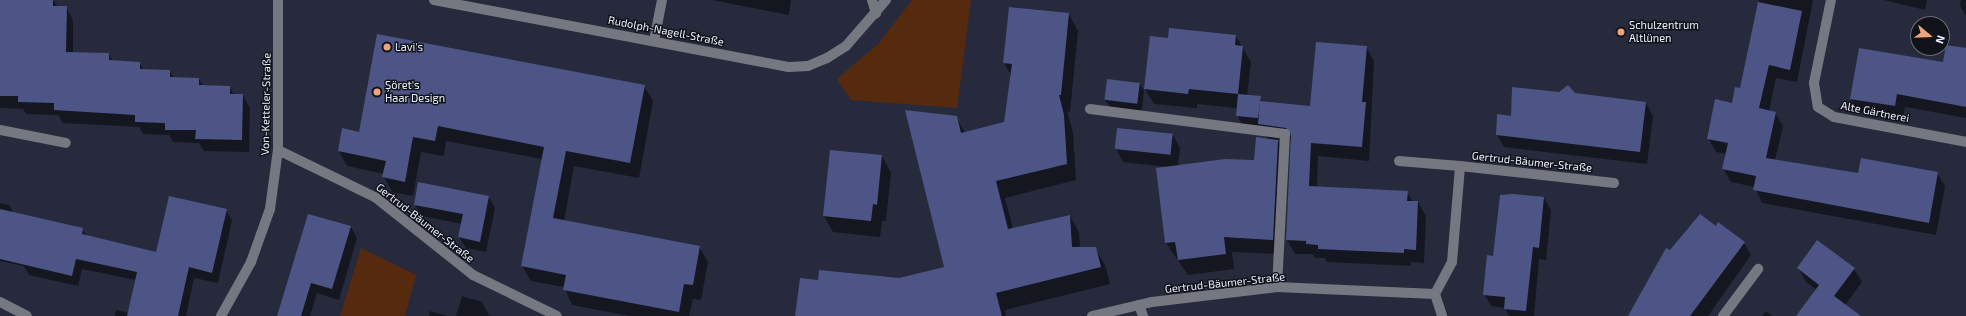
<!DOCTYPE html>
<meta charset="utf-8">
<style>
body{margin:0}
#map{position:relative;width:1966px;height:316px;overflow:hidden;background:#262a3c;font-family:"Exo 2",sans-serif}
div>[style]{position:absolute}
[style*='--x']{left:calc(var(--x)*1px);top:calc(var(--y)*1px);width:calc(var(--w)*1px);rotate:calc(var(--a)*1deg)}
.green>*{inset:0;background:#562a0e}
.shadow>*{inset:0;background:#0007}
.building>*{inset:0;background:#4d5586;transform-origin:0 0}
.minor>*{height:10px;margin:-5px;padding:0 5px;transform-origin:5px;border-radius:5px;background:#757781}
.dots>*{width:11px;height:11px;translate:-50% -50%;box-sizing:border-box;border:2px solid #11131b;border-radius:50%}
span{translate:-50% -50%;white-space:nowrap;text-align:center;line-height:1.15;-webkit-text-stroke:3px #11131b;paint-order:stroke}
.poi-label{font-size:11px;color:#edf0fd}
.left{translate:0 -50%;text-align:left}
.street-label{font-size:11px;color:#edf0fd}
.north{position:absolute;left:1910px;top:16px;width:40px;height:40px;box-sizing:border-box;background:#11131b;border:1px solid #696b75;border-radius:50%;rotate:109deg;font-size:11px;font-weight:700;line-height:16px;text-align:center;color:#edf0fd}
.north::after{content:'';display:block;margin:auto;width:14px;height:18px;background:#f0a378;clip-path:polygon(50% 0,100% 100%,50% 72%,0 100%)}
</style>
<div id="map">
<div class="green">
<div style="clip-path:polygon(912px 0,971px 0,957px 108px,851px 100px,837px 79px,879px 43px)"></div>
<div style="clip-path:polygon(361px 248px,416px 275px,405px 316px,340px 316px)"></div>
</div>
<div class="shadow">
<div style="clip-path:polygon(0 0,53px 0,58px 7px,66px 7px,73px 20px,73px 54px,109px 54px,113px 62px,139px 63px,144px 70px,169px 70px,174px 78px,199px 79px,203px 86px,229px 87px,234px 95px,243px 95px,250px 108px,249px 152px,204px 151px,199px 143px,173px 142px,169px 135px,143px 134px,139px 127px,63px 123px,58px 115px,26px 114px,23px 109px,0 108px)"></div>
<div style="clip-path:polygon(712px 0,791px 0,789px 15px)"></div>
<div style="clip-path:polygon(1759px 0,1813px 0,1797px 82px,1776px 78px,1769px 111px,1775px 113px,1783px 126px,1775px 160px,1859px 174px,1937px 173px,1945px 186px,1936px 235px,1762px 203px,1755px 187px,1731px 182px,1723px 168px,1726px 154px,1716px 152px,1708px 138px,1741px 89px)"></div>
<div style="clip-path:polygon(1884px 0,1927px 0,1925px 10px)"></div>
<div style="clip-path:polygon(1961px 0,1966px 0,1966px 16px,1960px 6px)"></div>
<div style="clip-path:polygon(1069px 14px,1078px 31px,1070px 112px,1067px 111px,1073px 132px,1076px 180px,1005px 198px,1013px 229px,1070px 216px,1079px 232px,1080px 248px,1095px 248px,1105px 265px,1110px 284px,1005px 310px,1006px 316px,796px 316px,899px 279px,946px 267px,956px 116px,965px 133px,1005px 123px,1011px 75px,1004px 63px)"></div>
<div style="clip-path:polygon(1236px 36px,1251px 62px,1247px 96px,1260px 97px,1262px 102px,1311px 107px,1366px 47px,1374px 61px,1369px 161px,1318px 156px,1317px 187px,1407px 192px,1413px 202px,1418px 202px,1426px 216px,1424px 263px,1411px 262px,1411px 266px,1327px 262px,1325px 258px,1315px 258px,1313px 254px,1295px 254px,1287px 240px,1292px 141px,1277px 139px,1286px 156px,1281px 254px,1232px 252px,1234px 269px,1188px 275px,1166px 243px,1157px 169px,1168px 167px,1123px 162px,1116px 149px,1173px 135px,1180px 148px,1178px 166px,1255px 161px,1268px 139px,1264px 132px,1245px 130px,1237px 115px,1237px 108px,1197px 104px,1197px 108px,1154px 104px,1145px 89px,1169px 39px)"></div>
<div style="clip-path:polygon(1966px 49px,1966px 118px,1905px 107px,1903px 119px,1859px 112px,1851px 99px,1943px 64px)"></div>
<div style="clip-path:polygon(1140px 84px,1144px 91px,1142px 111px,1110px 107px,1105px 100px)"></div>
<div style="clip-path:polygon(644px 86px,653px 101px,639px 178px,574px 166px,564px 221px,699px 247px,708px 262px,701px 300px,693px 299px,689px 316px,630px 316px,572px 305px,564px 287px,531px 281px,522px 266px,542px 159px,446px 141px,444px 156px,421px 152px,413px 196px,392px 192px,384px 177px,384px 174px,347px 166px,339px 151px,342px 130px,359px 133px)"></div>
<div style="clip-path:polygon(1559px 93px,1646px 103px,1653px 116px,1647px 164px,1504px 147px,1497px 135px,1512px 117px)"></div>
<div style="clip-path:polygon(882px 156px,891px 173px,886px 221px,882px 221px,880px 237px,833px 232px,824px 216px)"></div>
<div style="clip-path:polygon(488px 196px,495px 208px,486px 252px,466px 248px,459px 237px,462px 224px,422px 216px,415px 205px)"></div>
<div style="clip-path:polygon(1544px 198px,1551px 210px,1546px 260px,1539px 259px,1534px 316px,1509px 316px,1505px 308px,1491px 306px,1484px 294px,1494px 257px)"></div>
<div style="clip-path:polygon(0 203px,9px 205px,14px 214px,82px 229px,87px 237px,157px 253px,226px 210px,232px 220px,218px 283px,194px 278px,186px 316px,115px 316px,116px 310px,129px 313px,136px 280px,82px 269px,78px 286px,29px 275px,24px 266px,0 261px)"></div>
<div style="clip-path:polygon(351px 227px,357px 238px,339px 300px,317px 293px,310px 316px,278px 316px)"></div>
<div style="clip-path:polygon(1716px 227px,1744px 243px,1751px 255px,1708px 316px,1633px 316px,1670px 252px)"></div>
<div style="clip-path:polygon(1798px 268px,1854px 269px,1862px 282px,1845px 305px,1853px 316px,1813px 316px,1817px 290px,1806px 282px)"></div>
<div style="clip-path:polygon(462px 296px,482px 302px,489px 315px,492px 316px,456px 316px)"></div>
<div style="clip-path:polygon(430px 311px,448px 316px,429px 316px)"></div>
<div style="clip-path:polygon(1766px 311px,1772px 316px,1762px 316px)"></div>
</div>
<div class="building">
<div style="clip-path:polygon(0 0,53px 0,53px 6px,67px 6px,66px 52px,109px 53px,109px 60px,140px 62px,140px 69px,170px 70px,170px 77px,199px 78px,199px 85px,230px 86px,230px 94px,243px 94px,242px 140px,195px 139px,196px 130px,165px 130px,165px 123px,135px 122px,135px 115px,54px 110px,54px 103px,18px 102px,18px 96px,0 96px)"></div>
<div style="clip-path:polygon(1758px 2px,1802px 11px,1790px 70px,1769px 65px,1759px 108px,1776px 112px,1766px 158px,1858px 173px,1861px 158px,1938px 172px,1929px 223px,1753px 190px,1756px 176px,1722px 169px,1728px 143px,1707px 139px,1715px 99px,1732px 103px,1735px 87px,1740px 88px)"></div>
<div style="clip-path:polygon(1009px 7px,1069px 13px,1061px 95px,1059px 95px,1064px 115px,1067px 164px,996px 181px,1008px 229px,1070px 215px,1072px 247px,1096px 247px,1101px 267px,996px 293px,1002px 316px,795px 316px,800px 278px,818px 280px,819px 270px,899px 278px,944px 267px,905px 110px,957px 116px,961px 133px,1004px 122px,1012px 64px,1003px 63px)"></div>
<div style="clip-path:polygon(1169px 28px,1236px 35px,1235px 45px,1243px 46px,1238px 94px,1261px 96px,1258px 118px,1236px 116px,1238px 94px,1189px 89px,1188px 94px,1144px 89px,1150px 36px,1168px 38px)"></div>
<div style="clip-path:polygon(377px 34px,645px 85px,630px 163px,566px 151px,553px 218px,700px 246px,693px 285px,684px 284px,679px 312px,563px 290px,566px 275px,521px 266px,544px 147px,438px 126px,435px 141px,413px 137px,405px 182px,382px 177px,386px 161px,338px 151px,342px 128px,359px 132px)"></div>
<div style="clip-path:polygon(1316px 42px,1367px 46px,1362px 102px,1366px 102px,1362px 147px,1311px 143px,1309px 186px,1408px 191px,1407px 201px,1418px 201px,1416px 250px,1404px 249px,1404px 253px,1318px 249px,1318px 245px,1306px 244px,1306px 241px,1286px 240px,1291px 134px,1286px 128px,1258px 124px,1260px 101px,1310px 106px)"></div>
<div style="clip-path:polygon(1946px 45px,1966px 48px,1966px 107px,1897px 94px,1895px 106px,1850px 99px,1859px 48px,1943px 62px)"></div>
<div style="left:1107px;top:79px;width:33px;height:21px;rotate:7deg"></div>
<div style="clip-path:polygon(1568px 85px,1575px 93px,1646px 102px,1640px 152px,1496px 135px,1497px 114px,1511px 116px,1512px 87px,1559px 92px)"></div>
<div style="left:1117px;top:128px;width:56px;height:21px;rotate:6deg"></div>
<div style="clip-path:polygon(1256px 137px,1278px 140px,1273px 240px,1224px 237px,1226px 254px,1178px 260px,1175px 242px,1165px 243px,1156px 168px,1225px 159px,1254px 160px)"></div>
<div style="clip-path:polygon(830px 150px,882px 155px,877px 205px,873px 204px,871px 221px,823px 216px)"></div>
<div style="clip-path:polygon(418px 182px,489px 196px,480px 242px,458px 237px,463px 214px,414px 205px)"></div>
<div style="clip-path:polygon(1513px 194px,1544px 197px,1539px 248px,1533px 247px,1526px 311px,1504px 309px,1505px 297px,1483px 295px,1487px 255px,1493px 256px,1500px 195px)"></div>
<div style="clip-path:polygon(169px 196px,227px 209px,212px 273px,189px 267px,178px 316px,127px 316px,137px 272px,76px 259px,72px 276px,0 259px,0 209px,83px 228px,82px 234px,156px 252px)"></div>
<div style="clip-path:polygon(308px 214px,351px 226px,332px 289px,311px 283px,301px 316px,277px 316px)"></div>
<div style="clip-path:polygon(1700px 214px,1716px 226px,1718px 222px,1745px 242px,1690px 316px,1628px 316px,1666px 248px,1670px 250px)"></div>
<div style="clip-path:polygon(1817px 240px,1855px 268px,1834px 296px,1861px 316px,1796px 316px,1819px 285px,1797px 268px)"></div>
</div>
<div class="minor">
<div style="--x:434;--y:0;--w:361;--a:10.7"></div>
<div style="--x:789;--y:67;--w:19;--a:-3"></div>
<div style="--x:808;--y:66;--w:21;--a:-23"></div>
<div style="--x:827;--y:58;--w:22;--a:-32"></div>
<div style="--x:846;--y:46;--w:61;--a:-49"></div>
<div style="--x:872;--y:0;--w:14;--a:73"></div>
<div style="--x:1831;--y:0;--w:85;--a:101.6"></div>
<div style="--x:1814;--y:83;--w:24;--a:81"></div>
<div style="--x:1818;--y:107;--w:19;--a:32"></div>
<div style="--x:1834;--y:117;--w:134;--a:10.7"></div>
<div style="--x:654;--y:41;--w:42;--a:-79"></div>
<div style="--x:1090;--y:109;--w:197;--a:7.3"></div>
<div style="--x:1285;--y:134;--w:153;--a:93"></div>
<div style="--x:0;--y:130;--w:67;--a:11.1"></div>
<div style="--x:278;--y:150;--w:108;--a:25.9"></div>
<div style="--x:375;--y:197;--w:125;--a:38.5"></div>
<div style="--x:473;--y:275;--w:93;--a:26"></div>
<div style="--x:1399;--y:161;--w:61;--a:4.7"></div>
<div style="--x:1435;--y:294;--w:36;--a:-62"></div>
<div style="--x:1452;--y:262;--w:96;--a:-85.2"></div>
<div style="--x:1460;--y:166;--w:155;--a:6.3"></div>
<div style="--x:0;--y:302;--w:30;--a:27"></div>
<div style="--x:1139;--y:305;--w:12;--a:70"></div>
<div style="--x:221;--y:316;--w:62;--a:-60.9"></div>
<div style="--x:251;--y:262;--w:56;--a:-70.3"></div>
<div style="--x:270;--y:209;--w:60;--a:-82.3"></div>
<div style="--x:278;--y:150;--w:150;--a:-90"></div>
<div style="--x:1092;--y:316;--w:62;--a:-13.1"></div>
<div style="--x:1152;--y:302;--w:126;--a:-6.8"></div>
<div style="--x:1277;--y:287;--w:158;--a:2.5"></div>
<div style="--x:1435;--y:294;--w:23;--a:72"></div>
<div style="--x:1723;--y:316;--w:59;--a:-53.3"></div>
</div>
<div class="dots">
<div style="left:1621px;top:32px;background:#f0a378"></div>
<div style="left:387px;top:47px;background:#f0a378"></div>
<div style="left:377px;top:92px;background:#f0a378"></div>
</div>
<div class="poi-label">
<span class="left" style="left:1629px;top:32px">Schulzentrum<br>Altlünen</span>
<span class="left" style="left:395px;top:47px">Lavi's</span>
<span class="left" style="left:385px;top:92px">Şöret's<br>Haar Design</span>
</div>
<div class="street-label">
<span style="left:666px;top:31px;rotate:11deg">Rudolph-Nagell-Straße</span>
<span style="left:266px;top:104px;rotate:-89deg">Von-Ketteler-Straße</span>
<span style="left:1875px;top:112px;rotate:11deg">Alte Gärtnerei</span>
<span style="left:1532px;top:162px;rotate:6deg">Gertrud-Bäumer-Straße</span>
<span style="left:425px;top:223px;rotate:38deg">Gertrud-Bäumer-Straße</span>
<span style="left:1225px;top:283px;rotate:-6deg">Gertrud-Bäumer-Straße</span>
</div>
<div class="north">N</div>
</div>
